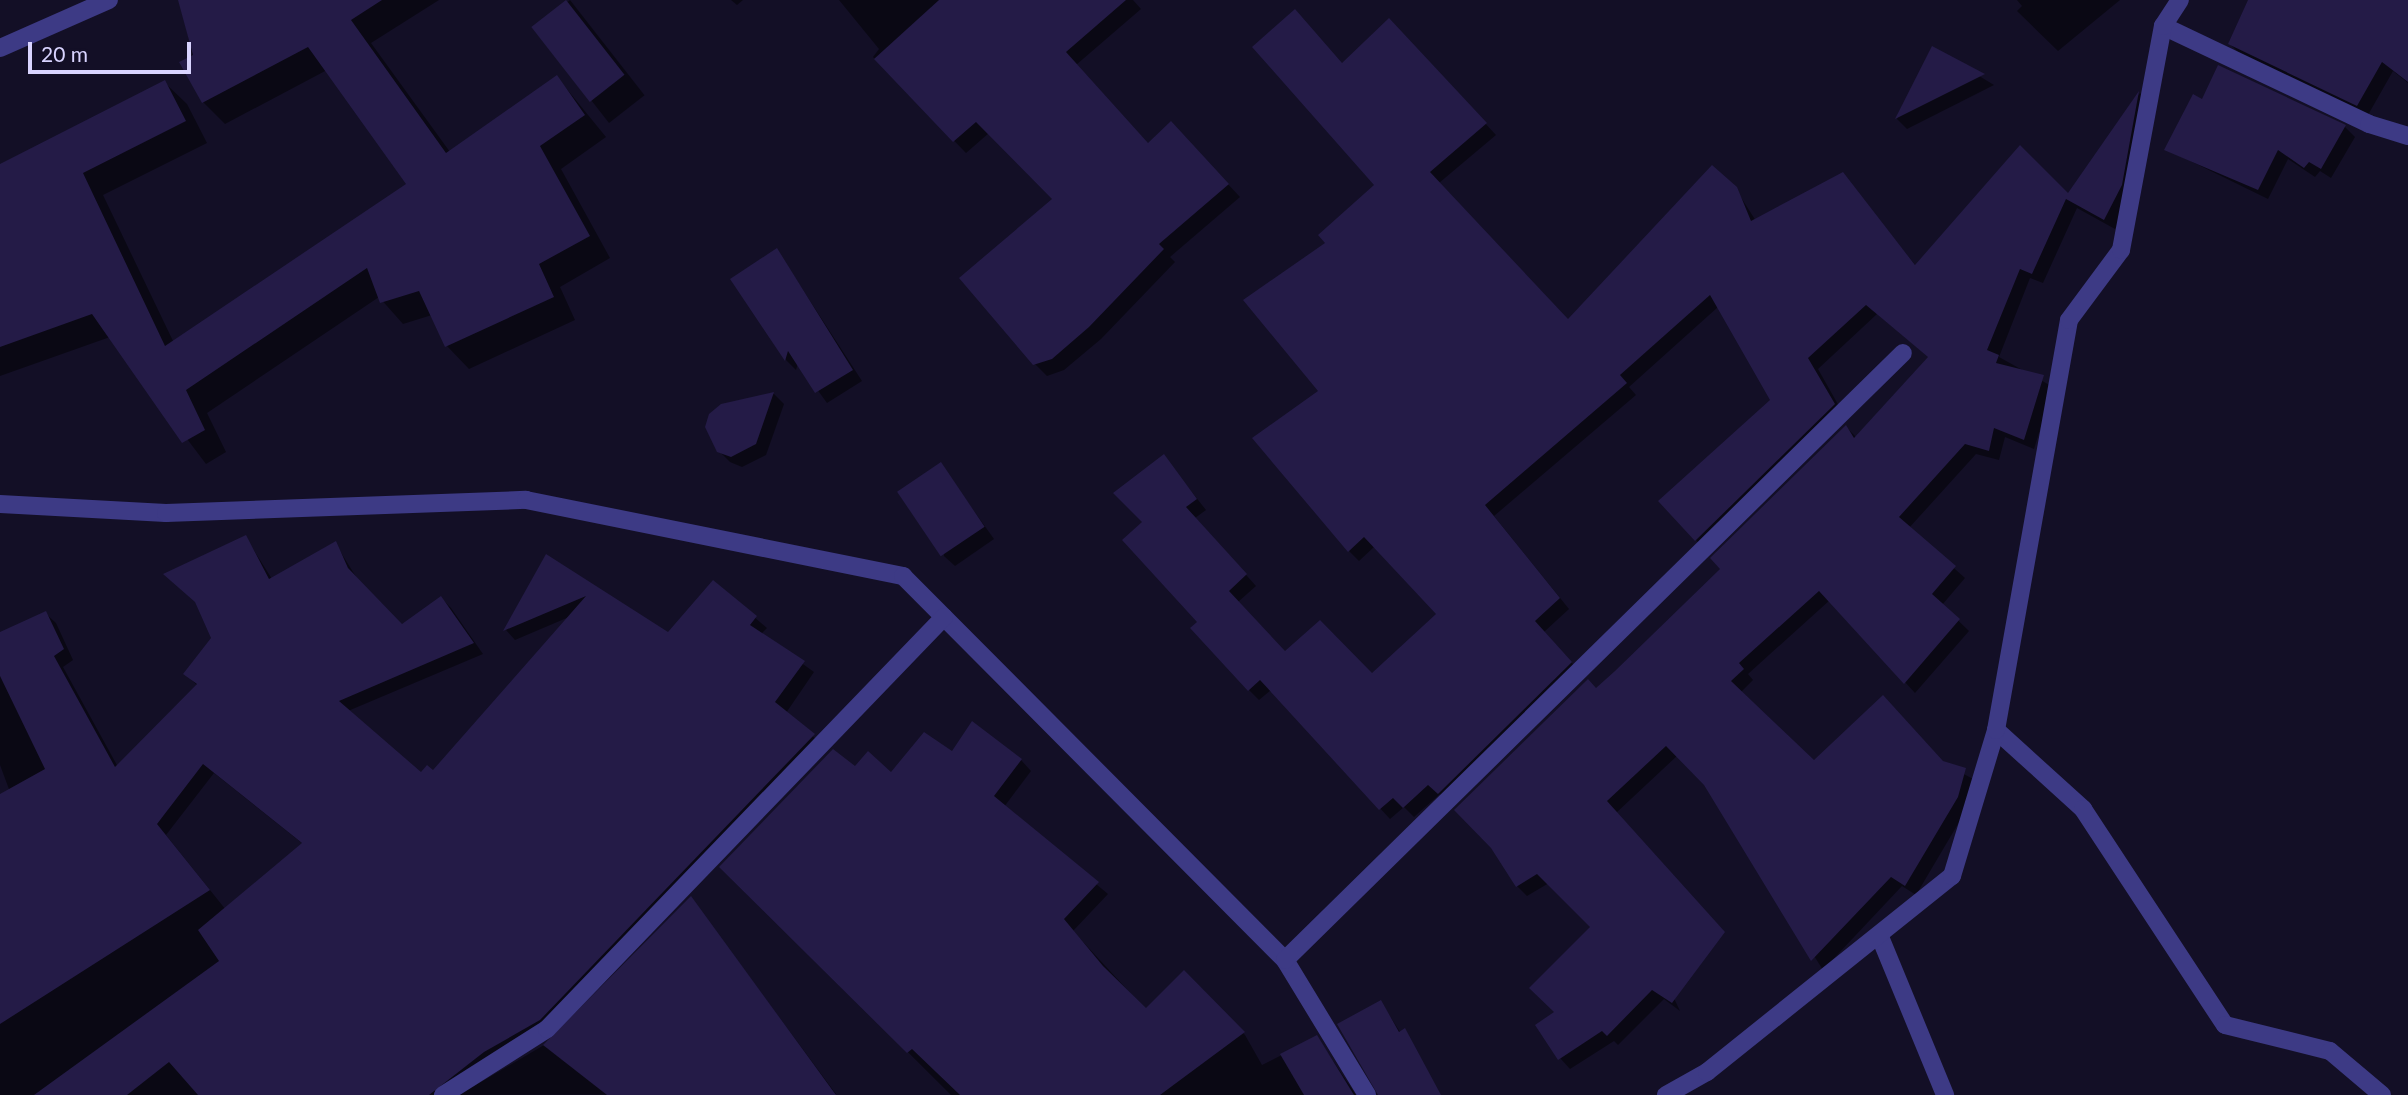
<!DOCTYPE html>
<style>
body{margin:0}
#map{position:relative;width:2408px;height:1095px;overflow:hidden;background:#130f26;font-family:Lato,sans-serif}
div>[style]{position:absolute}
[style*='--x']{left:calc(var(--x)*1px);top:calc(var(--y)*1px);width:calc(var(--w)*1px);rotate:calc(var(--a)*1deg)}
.shadow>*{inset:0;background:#0007;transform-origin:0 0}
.building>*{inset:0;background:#241b47;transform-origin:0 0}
.minor>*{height:18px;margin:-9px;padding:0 9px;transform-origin:9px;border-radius:9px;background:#3d3a85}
span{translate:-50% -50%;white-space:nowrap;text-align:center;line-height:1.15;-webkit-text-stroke:7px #130f26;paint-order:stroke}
.scale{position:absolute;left:28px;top:42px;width:163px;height:32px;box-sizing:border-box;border:4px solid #d9d4ff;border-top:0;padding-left:9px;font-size:21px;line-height:24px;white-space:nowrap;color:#d9d4ff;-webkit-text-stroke:5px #130f26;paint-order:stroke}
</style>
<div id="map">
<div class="shadow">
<div style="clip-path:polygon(180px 0,439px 0,371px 43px,450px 152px,557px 77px,606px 137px,561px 169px,610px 258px,560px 287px,575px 320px,469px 369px,447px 346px,432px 315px,403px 324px,379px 297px,207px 413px,226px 452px,206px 464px,110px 337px,0 376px,0 166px,164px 82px,187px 104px,207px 143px,103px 195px,174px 343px,409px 185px,327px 70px,225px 124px,203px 102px)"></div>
<div style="left:570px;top:0;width:121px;height:45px;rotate:52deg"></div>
<div style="clip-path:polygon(731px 0,743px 0,737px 5px)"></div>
<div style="clip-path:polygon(839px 0,1133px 0,1141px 9px,1076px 65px,1148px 145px,1183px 136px,1240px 197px,1170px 257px,1175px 262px,1101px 339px,1064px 370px,1047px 376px,1035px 364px,1055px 200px,989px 133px,966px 153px,873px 57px,879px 49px)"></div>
<div style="clip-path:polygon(2017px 0,2120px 0,2058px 51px,2017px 11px,2022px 6px)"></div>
<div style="clip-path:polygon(2250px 0,2408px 0,2408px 83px,2393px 71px,2368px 115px,2240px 54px,2230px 44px)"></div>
<div style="clip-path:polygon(1399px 31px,1496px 135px,1439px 183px,1569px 321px,1735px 188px,1756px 221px,1842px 174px,1916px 266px,2069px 196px,2140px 93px,2149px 103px,2131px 196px,2115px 229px,2077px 208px,2043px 283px,2030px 278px,1999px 357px,2053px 387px,2034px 449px,2005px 437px,1999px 460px,1976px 454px,1909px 528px,1965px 578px,1942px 605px,1969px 631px,1915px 693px,1830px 600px,1748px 674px,1753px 680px,1740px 693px,1814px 762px,1943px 763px,1975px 780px,1968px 807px,1916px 895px,1902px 886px,1823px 970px,1705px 784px,1678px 755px,1616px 813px,1610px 861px,1680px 1011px,1664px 999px,1618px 1045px,1614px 1041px,1570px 1069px,1560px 1058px,1557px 1013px,1592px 927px,1549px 883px,1527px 896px,1517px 886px,1597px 690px,1722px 569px,1846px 427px,1856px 437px,1930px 358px,1877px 314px,1818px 369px,1844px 415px,1706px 551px,1661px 501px,1772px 400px,1718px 307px,1629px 387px,1636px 395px,1494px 516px,1569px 609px,1544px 632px,1581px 673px,1449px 803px,1440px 794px,1414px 817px,1404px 807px,1390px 819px,1271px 690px,1259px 700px,1249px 690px,1199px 622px,1145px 522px,1164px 457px,1206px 510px,1195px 518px,1256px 586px,1238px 602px,1285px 653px,1372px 675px,1439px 614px,1375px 546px,1359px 561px,1349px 551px,1320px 391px,1327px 243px,1377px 186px,1343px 65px)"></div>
<div style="clip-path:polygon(1933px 48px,1994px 85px,1907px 129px,1897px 119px)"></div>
<div style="clip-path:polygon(2203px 102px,2345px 127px,2355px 137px,2331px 178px,2320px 171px,2315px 177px,2288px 159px,2268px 199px,2166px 149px)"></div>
<div style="clip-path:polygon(777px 250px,862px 381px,827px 403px,798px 363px,796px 370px,786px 360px,732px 280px)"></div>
<div style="clip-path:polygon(774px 394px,784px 404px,766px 455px,742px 467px,730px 462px,719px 451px,721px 406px)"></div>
<div style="clip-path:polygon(941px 465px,994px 539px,955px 566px,944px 556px)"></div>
<div style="clip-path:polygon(evenodd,246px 538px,272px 579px,335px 543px,358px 580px,402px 626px,441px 598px,451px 608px,483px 654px,348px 711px,422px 774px,433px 772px,569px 617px,515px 640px,506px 630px,547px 556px,669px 635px,713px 582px,767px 628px,761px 634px,814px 672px,786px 713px,824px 746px,550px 1030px,448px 1095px,0 1095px,0 878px,57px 918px,0 765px,0 635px,45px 613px,56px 623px,73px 660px,63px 667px,118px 767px,198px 686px,185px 674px,213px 638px,246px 538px,214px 773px,303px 844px,226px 910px,166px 835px,214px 773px)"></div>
<div style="clip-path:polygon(952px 754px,1021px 760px,1031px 771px,1004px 807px,1108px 894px,1073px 931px,1146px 1010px,1184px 973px,1245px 1035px,1262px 1065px,1317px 1037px,1356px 1095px,951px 1095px,722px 867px,855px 769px,891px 774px)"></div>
<div style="clip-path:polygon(691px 898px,836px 1094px,459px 1095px,556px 1038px)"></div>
<div style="clip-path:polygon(1381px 1002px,1421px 1065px,1382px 1087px)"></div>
</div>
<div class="building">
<div style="clip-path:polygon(178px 0,382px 0,351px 20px,446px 153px,557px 75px,585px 115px,540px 146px,590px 236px,539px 264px,554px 297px,445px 347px,419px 291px,380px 303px,367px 268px,186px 390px,205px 430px,182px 443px,92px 314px,0 347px,0 164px,165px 80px,186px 121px,83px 173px,165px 346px,406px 184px,308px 47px,202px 103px,179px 62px,193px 55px)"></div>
<div style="left:566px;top:0;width:95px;height:44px;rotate:52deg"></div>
<div style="clip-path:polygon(939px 0,1126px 0,1066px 52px,1148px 143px,1171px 121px,1229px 184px,1159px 244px,1164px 249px,1089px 327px,1052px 359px,1033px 365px,959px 278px,1052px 199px,976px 122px,953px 142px,874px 59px)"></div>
<div style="clip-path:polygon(2248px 0,2408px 0,2408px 82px,2382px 62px,2357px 106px,2228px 44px)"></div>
<div style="clip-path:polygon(1295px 9px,1342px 63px,1389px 18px,1487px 123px,1430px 172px,1568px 319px,1712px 165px,1737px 187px,1751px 221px,1843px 172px,1915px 265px,2020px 145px,2068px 193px,2139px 91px,2122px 185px,2104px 220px,2066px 199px,2032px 274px,2020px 269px,1987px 350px,1999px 355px,1996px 363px,2044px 375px,2024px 440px,1994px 428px,1989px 451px,1965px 444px,1899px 517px,1956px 566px,1932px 594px,1960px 619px,1904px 684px,1819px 591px,1739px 663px,1744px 669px,1731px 681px,1814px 760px,1883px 695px,1943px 761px,1966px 768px,1958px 797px,1905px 886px,1891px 877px,1811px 961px,1704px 785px,1666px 746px,1607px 801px,1725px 932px,1672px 1003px,1652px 990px,1607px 1036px,1602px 1031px,1558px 1060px,1535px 1025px,1554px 1012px,1529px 988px,1590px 927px,1537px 874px,1516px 887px,1491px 848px,1454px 810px,1588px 679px,1596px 688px,1615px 671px,1720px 569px,1710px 558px,1846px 425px,1854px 438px,1928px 357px,1866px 305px,1808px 358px,1835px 404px,1695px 541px,1658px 501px,1770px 400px,1710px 295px,1620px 375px,1627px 383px,1485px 505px,1560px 598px,1535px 621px,1572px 662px,1438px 794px,1428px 785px,1403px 808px,1393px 798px,1379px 810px,1260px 680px,1248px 691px,1190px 628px,1197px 622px,1122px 540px,1142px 522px,1113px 493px,1164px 454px,1197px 499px,1186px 507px,1247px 574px,1229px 591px,1285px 651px,1320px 620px,1372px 673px,1436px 614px,1364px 537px,1348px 552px,1252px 438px,1318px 391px,1243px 300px,1325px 243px,1318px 235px,1374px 185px,1252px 47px)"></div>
<div style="clip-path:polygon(1932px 46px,1985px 74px,1895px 119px)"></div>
<div style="clip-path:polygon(2218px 65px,2346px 125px,2321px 169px,2309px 162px,2304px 168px,2278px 150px,2258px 190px,2164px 150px,2193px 94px,2202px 99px)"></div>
<div style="clip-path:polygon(777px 248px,853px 370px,815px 393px,788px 351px,785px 361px,730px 279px)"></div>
<div style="clip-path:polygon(774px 392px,756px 444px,731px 457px,717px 452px,705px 427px,709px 414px,721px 404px)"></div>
<div style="left:941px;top:462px;width:78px;height:53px;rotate:56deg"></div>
<div style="clip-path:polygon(246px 535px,269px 579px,336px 541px,348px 568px,402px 624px,441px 596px,474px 643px,339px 701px,421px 772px,427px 765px,433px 770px,586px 596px,503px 631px,546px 554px,668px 632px,713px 580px,757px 616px,750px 625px,805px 661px,775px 702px,815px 734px,540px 1020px,484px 1052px,429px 1095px,198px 1095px,169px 1062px,127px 1095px,34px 1095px,219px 961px,198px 930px,302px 843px,203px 764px,157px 824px,210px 890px,0 1024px,0 794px,45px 769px,0 676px,0 632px,46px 611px,64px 649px,54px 656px,115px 767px,197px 684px,183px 674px,211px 638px,195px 602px,163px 574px)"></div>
<div style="clip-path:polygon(972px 721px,1022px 759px,994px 796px,1099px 882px,1064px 919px,1103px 966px,1146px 1008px,1184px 970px,1245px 1032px,1160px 1095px,960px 1095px,912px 1049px,907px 1053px,719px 867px,833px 749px,855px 766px,868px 751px,891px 772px,924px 732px,952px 751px)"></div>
<div style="clip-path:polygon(691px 896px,836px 1095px,607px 1095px,543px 1045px)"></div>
<div style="clip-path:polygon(1381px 1000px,1399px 1032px,1405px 1028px,1441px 1095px,1378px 1095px,1337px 1024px)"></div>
<div style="clip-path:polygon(1317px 1035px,1354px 1095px,1304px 1095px,1280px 1054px)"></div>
</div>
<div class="minor">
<div style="--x:2163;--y:26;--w:228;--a:25.4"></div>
<div style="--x:2369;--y:124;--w:41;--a:17.1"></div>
<div style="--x:0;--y:48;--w:119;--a:-23.8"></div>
<div style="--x:0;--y:504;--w:166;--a:3.1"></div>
<div style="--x:166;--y:513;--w:360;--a:-2.1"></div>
<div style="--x:526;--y:500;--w:385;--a:11.4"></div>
<div style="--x:903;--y:576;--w:542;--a:45.15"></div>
<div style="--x:1285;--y:960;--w:158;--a:58.7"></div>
<div style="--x:1996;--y:730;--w:118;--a:42.2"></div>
<div style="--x:2083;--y:809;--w:258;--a:56.7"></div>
<div style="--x:2225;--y:1025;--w:108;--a:13.9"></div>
<div style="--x:2330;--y:1051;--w:68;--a:40.2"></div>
<div style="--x:1880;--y:937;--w:171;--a:67.6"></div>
<div style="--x:1285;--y:960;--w:866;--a:-44.49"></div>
<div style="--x:443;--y:1095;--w:123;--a:-32.4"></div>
<div style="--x:547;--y:1029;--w:572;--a:-46.06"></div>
<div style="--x:1666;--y:1095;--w:47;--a:-29.3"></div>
<div style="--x:1707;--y:1072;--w:314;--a:-38.7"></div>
<div style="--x:1952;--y:876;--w:152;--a:-73.2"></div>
<div style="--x:1996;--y:730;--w:416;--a:-79.9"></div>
<div style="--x:2069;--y:320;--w:87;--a:-53.4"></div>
<div style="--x:2121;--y:250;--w:228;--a:-79.4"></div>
<div style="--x:2163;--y:26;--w:31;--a:-57"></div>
</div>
<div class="scale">20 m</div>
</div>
